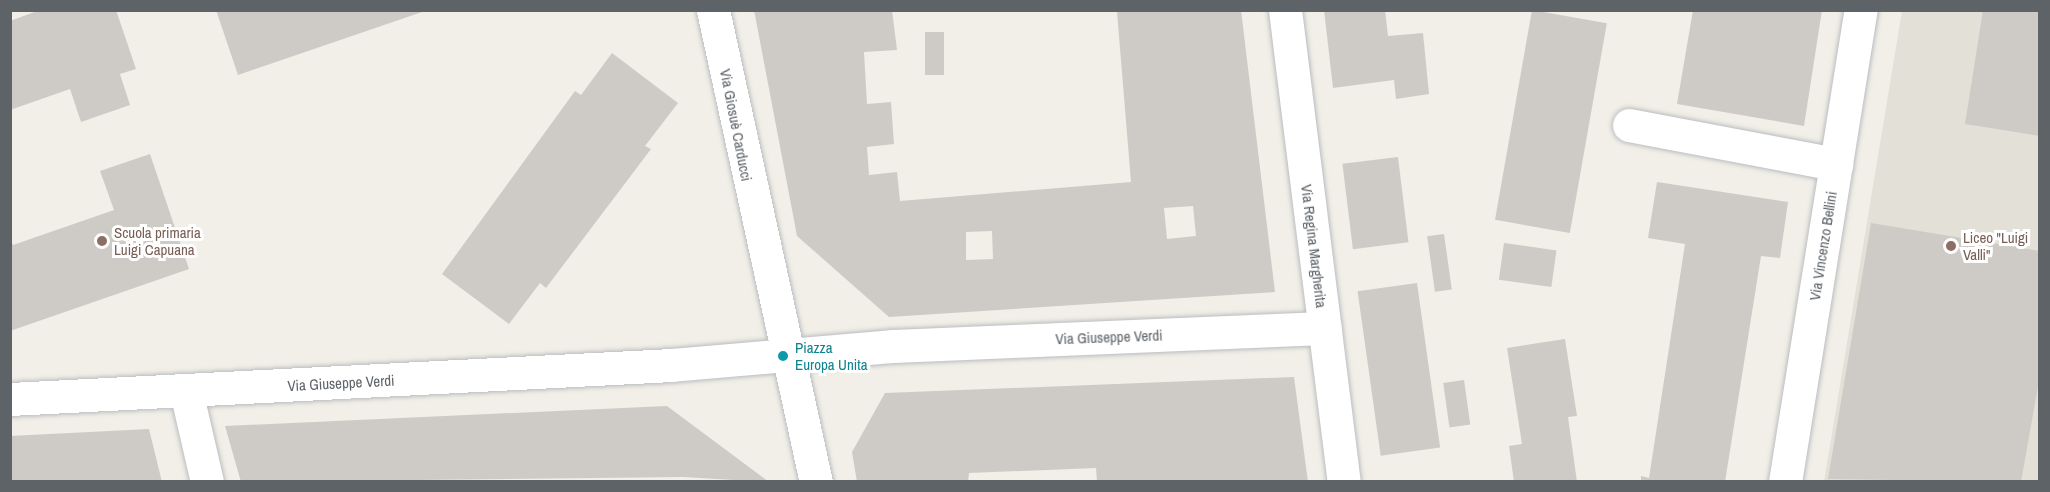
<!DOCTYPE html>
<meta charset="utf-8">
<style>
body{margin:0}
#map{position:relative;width:2050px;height:492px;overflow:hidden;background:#f1efe7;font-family:"Archivo Narrow",sans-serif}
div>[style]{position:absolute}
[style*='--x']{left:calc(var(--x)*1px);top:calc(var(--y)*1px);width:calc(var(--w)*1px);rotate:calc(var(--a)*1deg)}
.education>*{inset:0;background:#e3e0d8}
.building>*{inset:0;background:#cecbc6;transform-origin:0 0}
.roads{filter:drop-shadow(0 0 2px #babdc1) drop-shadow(0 0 2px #babdc1)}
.street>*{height:33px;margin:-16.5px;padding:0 16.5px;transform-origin:16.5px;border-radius:16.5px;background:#fff}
.dots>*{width:16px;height:16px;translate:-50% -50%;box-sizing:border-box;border:3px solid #fff;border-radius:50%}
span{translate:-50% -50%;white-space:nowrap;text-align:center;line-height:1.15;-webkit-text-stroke:6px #fff;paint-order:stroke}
.street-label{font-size:15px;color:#5e6368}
.education-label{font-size:15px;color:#785e54}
.left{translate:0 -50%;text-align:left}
.culture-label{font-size:15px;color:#0d838f}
.frame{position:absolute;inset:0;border:12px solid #5e6368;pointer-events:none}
</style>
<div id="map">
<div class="education">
<div style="clip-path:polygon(1902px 11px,2039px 11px,2039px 481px,1824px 482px)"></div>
</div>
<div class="building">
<div style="clip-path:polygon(40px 10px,116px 10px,136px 69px,120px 74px,130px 105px,81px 122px,70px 89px,10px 110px,10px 21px)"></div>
<div style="clip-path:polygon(216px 10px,425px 10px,425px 11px,238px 75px)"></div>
<div style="clip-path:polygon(evenodd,754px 10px,892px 10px,897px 50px,864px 52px,867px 104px,891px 102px,894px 144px,867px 147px,869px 175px,897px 172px,900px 201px,1131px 182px,1117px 12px,1241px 10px,1275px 292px,889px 317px,797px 236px,754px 10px,1193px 206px,1196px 236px,1167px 239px,1164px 208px,1193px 206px,754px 10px,992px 231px,993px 259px,966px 260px,966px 232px,992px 231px)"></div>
<div style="clip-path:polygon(1324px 10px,1385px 10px,1388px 36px,1423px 33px,1429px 94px,1396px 99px,1394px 80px,1333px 88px)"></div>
<div style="left:1532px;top:10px;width:76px;height:213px;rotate:10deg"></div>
<div style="clip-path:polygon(1693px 10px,1822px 10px,1804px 126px,1677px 104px)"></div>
<div style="clip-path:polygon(1983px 10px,2040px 10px,2040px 136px,1965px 124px)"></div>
<div style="left:925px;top:32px;width:19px;height:43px"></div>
<div style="clip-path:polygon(612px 53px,678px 103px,645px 146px,651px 149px,546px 288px,540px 283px,509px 324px,442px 274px,575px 91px,581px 95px)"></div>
<div style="clip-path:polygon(150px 154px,189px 269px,10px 331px,10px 238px,13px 245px,114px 210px,100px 171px)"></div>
<div style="left:1398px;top:157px;width:86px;height:56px;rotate:83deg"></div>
<div style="clip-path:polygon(1657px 182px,1788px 202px,1780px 258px,1761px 256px,1725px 482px,1641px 482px,1641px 476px,1649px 478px,1685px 244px,1648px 238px)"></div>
<div style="clip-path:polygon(1871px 223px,2040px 251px,2040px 375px,2021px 482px,1828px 479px)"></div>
<div style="left:1444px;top:234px;width:56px;height:17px;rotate:82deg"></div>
<div style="left:1504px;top:243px;width:53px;height:37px;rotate:8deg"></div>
<div style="left:1417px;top:283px;width:166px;height:60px;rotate:82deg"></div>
<div style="clip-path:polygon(1565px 339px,1577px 416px,1568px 417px,1577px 482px,1514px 482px,1509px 446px,1522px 444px,1507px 348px)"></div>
<div style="clip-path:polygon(1294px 377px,1308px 482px,1097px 482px,1096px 468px,969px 473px,968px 482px,857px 482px,852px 452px,885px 393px)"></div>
<div style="left:1464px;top:380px;width:45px;height:21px;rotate:82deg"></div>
<div style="clip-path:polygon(667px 406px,769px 482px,683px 477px,241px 482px,225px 426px)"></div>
<div style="clip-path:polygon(149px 429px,162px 482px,10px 482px,10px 436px)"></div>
</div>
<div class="roads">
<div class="street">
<div style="--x:713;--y:10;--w:483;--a:77.7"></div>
<div style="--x:1285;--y:10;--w:476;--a:82.9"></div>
<div style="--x:1629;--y:125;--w:211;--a:10.7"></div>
<div style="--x:186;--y:391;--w:93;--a:77"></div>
<div style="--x:10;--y:399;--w:662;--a:-2.94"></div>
<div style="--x:671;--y:365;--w:222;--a:-4.9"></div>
<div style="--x:892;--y:346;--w:433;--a:-2.4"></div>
<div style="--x:1785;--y:482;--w:478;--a:-80.9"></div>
</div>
</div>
<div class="dots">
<div style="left:102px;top:241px;background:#8d6e63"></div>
<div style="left:1951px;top:246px;background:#8d6e63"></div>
<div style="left:783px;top:356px;background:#0f9aa8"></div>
</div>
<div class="street-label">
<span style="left:736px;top:125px;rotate:79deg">Via Giosuè Carducci</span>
<span style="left:1314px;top:246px;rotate:83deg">Via Regina Margherita</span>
<span style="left:1823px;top:246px;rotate:-81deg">Via Vincenzo Bellini</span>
<span style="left:1109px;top:337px;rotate:-2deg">Via Giuseppe Verdi</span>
<span style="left:341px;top:383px;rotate:-3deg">Via Giuseppe Verdi</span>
</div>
<div class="education-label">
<span class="left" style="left:114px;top:241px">Scuola primaria<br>Luigi Capuana</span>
<span class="left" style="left:1963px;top:246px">Liceo "Luigi<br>Valli"</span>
</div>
<div class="culture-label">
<span class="left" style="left:795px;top:356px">Piazza<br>Europa Unita</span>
</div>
<div class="frame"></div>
</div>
